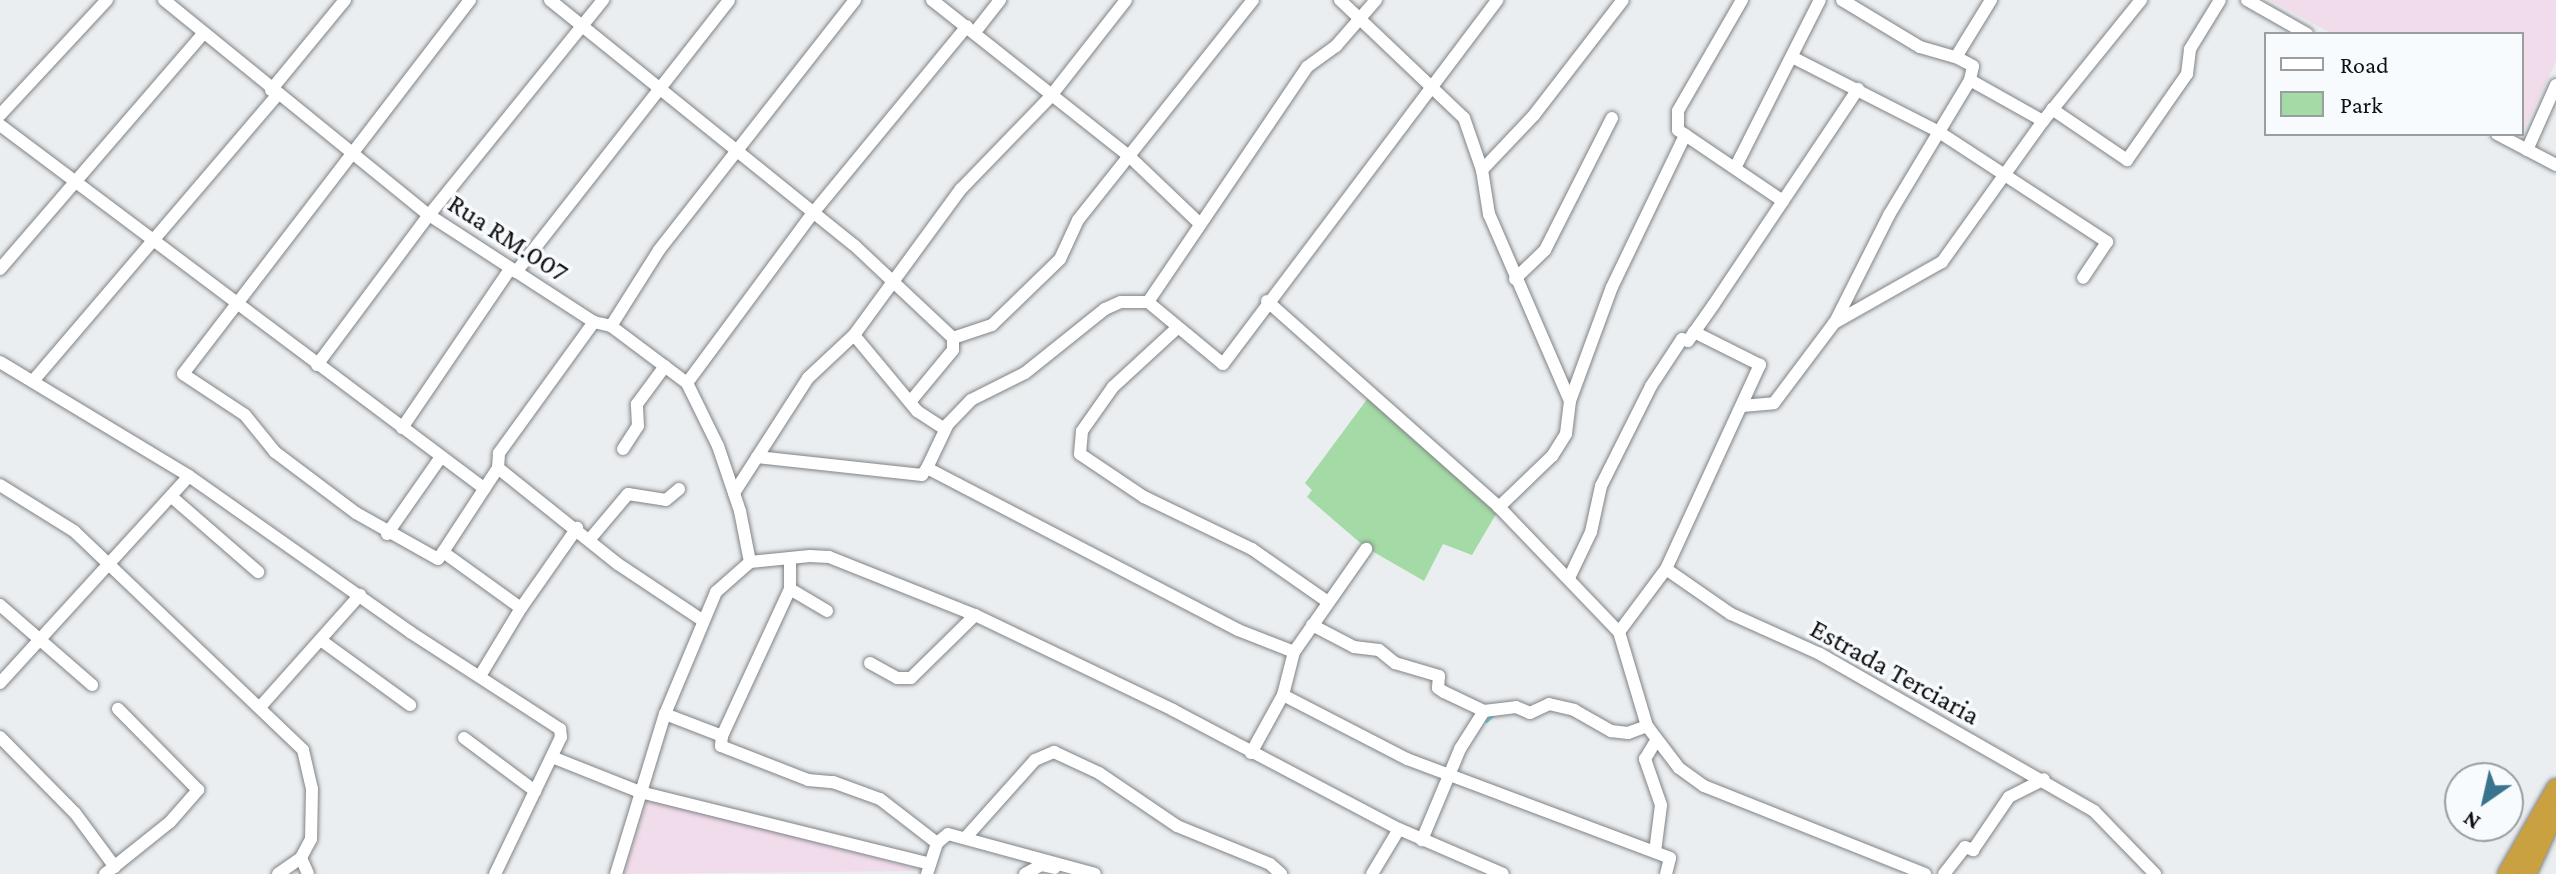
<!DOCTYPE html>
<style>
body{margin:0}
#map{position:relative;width:2556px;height:874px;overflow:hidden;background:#ebeef0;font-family:"Crimson Pro",serif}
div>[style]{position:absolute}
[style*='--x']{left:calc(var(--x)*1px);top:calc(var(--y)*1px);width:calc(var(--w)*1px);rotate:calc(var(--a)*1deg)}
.education>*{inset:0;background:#f1dcec}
.green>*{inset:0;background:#a3daa5}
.stream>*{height:3px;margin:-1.5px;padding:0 1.5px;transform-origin:1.5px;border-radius:1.5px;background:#5fd8ec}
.roads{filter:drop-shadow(0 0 2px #808386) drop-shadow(0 0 2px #808386)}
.minor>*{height:12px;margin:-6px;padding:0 6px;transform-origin:6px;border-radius:6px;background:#fff}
.highway>*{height:18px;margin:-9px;padding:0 9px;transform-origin:9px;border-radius:9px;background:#caa140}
span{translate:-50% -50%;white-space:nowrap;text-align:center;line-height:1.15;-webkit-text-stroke:7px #f8fbfe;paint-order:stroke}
.street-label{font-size:28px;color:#0f1011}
.legend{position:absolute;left:2264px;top:32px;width:260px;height:104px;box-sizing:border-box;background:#f8fbfe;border:2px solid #9b9d9f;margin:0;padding:10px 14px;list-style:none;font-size:24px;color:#0f1011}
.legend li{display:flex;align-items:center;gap:16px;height:40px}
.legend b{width:40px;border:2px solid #9b9d9f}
.north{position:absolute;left:2444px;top:762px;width:80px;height:80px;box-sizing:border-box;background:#f8fbfe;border:2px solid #9b9d9f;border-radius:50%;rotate:214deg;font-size:22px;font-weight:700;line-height:32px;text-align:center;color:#0f1011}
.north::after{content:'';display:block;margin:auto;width:28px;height:36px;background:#3a738d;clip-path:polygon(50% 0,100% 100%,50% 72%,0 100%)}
</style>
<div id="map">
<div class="education">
<div style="clip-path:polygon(2270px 0,2556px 0,2556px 61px,2522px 134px,2522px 34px,2333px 34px)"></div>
<div style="clip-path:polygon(648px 798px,923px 871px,624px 874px)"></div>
</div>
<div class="green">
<div style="clip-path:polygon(1368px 398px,1499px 509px,1472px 555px,1443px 544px,1424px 581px,1365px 547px,1307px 497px,1312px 490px,1305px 483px)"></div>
</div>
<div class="stream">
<div style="--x:1578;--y:707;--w:19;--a:28"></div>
<div style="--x:1486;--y:721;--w:9;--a:-41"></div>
</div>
<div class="roads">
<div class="minor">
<div style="--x:164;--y:0;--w:341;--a:39.1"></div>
<div style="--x:429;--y:215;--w:197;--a:33"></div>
<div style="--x:594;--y:322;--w:17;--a:13"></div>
<div style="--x:611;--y:326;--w:95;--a:36.9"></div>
<div style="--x:687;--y:383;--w:70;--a:63.8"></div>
<div style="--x:718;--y:446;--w:69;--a:71.3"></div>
<div style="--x:740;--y:511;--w:52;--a:78.9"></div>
<div style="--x:470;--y:0;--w:471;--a:127.5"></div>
<div style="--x:183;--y:374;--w:74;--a:33.5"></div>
<div style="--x:245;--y:415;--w:48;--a:51"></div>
<div style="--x:275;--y:452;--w:101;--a:37"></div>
<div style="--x:356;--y:513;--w:94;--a:29.3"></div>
<div style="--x:438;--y:559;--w:9;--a:-54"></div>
<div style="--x:443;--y:552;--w:96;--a:35.7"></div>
<div style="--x:521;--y:608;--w:79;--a:121.1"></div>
<div style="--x:550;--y:0;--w:390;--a:38.9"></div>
<div style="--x:854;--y:245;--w:136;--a:43.2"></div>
<div style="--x:953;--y:338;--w:41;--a:-18.4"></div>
<div style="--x:992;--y:325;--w:95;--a:-44.1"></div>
<div style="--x:1060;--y:259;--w:43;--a:-65.2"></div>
<div style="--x:1078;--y:220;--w:281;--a:-51.5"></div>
<div style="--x:932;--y:0;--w:253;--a:38.4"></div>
<div style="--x:1130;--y:157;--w:95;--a:43.7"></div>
<div style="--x:1340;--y:0;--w:171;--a:43.6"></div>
<div style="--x:1464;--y:118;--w:55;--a:70.9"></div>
<div style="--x:1482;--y:170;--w:45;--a:81"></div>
<div style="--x:1489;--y:214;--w:204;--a:66.6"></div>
<div style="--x:1570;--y:401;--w:33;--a:97"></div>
<div style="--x:1566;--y:434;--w:26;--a:122"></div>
<div style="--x:1552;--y:456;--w:74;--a:136.1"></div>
<div style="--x:1742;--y:0;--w:128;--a:120"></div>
<div style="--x:1678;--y:111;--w:19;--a:90"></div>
<div style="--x:1678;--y:130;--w:127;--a:34.1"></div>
<div style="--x:1842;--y:0;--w:91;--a:31.1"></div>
<div style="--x:1920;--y:47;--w:37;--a:16"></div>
<div style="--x:1956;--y:57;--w:67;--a:-58.4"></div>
<div style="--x:2247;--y:0;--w:69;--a:29.5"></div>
<div style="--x:975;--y:32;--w:41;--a:-52"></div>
<div style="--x:1794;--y:58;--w:163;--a:27"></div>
<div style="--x:1939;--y:132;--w:201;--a:33.2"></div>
<div style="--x:2107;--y:242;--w:43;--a:123.7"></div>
<div style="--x:1970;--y:80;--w:84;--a:29.3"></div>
<div style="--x:271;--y:90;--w:117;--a:-50.6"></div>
<div style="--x:2052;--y:109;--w:91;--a:34.2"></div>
<div style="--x:2127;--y:160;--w:105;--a:-55.1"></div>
<div style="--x:2187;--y:74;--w:25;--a:-83"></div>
<div style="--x:2190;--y:49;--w:57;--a:-58.5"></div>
<div style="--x:0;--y:115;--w:157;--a:-47.1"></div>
<div style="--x:0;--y:125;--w:606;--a:36.89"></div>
<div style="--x:2497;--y:134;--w:67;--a:27.7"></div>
<div style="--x:2527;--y:150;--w:71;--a:-66"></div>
<div style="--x:1736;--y:166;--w:186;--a:-63.2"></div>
<div style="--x:1482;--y:170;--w:76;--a:-46.6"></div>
<div style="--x:1534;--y:115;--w:145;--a:-52.3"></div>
<div style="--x:0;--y:269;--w:309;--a:-49.2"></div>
<div style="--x:516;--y:272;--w:345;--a:-51.9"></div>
<div style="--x:1515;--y:279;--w:42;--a:-44"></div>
<div style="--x:1545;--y:250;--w:148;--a:-63.1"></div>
<div style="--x:1267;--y:301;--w:310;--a:41.6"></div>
<div style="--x:1499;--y:507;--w:173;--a:46.2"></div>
<div style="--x:1619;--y:632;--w:98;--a:73.4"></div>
<div style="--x:1647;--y:726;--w:53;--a:52.7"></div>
<div style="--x:1679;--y:768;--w:31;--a:36"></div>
<div style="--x:1704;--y:786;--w:238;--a:21.7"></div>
<div style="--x:1148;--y:302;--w:97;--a:39.6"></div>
<div style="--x:1223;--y:364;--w:456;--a:-53"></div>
<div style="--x:1835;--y:322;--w:120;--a:-63.2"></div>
<div style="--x:1889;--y:215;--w:157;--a:-59"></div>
<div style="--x:1970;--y:80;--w:14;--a:-78"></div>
<div style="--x:1973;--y:66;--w:19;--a:-152"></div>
<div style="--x:611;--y:326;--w:90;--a:-57.7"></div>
<div style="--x:659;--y:250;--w:318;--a:-51.9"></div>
<div style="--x:1176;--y:329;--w:86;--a:137.4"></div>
<div style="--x:1113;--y:387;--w:54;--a:125.2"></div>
<div style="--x:1082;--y:431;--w:23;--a:95"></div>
<div style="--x:1080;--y:454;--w:77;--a:33.9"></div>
<div style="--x:1144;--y:497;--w:120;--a:25.7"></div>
<div style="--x:1252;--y:549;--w:93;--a:34.9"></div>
<div style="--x:854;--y:335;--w:99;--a:50.3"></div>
<div style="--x:917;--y:411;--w:33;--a:33"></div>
<div style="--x:0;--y:362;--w:221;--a:31.1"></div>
<div style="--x:189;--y:476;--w:271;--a:35.2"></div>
<div style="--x:410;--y:632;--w:179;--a:32.9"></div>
<div style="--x:560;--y:729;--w:8;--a:83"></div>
<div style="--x:561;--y:737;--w:152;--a:115.7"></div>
<div style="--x:317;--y:365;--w:187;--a:-53.3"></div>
<div style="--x:429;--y:215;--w:277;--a:-51"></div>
<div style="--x:33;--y:381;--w:376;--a:-49.5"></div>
<div style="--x:687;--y:383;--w:212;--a:-53.5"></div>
<div style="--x:813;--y:213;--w:242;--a:-50.5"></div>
<div style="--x:1570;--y:401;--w:121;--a:-69.8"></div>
<div style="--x:1612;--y:287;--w:169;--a:-64.3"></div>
<div style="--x:910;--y:402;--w:67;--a:-50.4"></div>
<div style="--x:953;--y:350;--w:12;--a:-90"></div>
<div style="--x:1742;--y:406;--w:32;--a:-5"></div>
<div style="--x:1774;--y:403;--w:100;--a:-53.1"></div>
<div style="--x:1834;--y:323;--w:124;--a:-29.5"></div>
<div style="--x:1942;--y:262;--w:173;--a:-54.4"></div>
<div style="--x:2043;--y:121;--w:156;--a:-51"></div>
<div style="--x:402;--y:428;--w:192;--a:-55.8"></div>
<div style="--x:623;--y:449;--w:27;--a:-57"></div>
<div style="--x:638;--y:426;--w:22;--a:-93"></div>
<div style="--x:637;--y:404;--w:47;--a:-53.6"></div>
<div style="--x:757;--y:457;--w:166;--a:6.2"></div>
<div style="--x:922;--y:475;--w:9;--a:-54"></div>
<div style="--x:927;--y:468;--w:351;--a:27.5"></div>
<div style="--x:1238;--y:630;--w:60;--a:21.4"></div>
<div style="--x:498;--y:468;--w:154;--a:38.7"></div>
<div style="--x:618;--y:564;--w:101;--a:33.7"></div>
<div style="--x:927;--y:468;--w:49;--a:-64.5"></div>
<div style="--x:948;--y:424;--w:33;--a:-46"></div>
<div style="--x:971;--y:400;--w:60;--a:-26.6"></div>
<div style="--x:1025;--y:373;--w:102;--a:-38.7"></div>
<div style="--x:1105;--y:309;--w:17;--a:-24"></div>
<div style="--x:1121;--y:302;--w:27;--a:0"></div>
<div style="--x:1148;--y:302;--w:284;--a:-55.9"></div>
<div style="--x:1307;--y:67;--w:36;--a:-36"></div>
<div style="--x:1336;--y:46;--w:61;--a:-49"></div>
<div style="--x:0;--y:485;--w:87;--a:31.9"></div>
<div style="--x:74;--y:531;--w:317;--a:43.7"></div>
<div style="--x:303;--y:750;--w:40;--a:77"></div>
<div style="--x:312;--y:789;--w:50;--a:91.1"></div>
<div style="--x:311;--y:839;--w:21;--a:118"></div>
<div style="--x:301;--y:858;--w:17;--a:66"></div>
<div style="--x:734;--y:493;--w:137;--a:-57.2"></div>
<div style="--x:808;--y:378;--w:63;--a:-43.1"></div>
<div style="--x:854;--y:335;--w:181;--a:-53.8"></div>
<div style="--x:961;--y:189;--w:128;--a:-45.9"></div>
<div style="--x:1050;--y:97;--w:123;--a:-51.9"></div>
<div style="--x:173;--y:498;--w:113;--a:41"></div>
<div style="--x:387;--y:534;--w:94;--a:-55"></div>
<div style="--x:590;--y:539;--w:59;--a:-49.8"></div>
<div style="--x:628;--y:494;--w:38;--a:9"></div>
<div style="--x:666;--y:500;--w:17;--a:-40"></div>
<div style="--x:443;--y:552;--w:100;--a:-56.8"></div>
<div style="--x:498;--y:468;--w:15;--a:-86"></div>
<div style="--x:499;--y:453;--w:162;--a:-54.1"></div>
<div style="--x:1666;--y:569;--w:225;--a:-65.3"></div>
<div style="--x:1760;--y:365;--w:74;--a:-153.4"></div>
<div style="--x:1569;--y:578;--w:51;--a:-64.4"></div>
<div style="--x:1591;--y:532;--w:47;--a:-77.7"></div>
<div style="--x:1601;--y:486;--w:112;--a:-63.4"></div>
<div style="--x:1651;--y:386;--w:56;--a:-56.6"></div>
<div style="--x:1682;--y:339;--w:6;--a:18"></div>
<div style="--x:1688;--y:341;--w:45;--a:-54.9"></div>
<div style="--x:1714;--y:304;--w:259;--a:-56.2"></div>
<div style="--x:790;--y:589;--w:43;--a:30.7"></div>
<div style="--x:0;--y:605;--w:122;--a:41"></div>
<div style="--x:521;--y:608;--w:98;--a:-55"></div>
<div style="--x:1312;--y:625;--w:47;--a:27.6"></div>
<div style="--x:1354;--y:647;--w:25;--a:7"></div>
<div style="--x:1379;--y:650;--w:21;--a:39"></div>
<div style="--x:1395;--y:663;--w:46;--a:16.5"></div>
<div style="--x:1439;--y:676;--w:12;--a:95"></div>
<div style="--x:1438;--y:688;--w:7;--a:34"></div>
<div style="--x:1444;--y:692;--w:44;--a:25.4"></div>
<div style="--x:1484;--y:711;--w:45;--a:122.3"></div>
<div style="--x:1460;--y:749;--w:99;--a:112.7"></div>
<div style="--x:1619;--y:632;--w:79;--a:-53.3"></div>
<div style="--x:1666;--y:569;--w:79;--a:34.7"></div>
<div style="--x:1731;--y:614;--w:98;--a:24.2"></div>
<div style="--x:1820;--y:654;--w:316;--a:29.8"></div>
<div style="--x:2094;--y:811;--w:88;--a:45.9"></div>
<div style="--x:322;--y:641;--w:109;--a:36"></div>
<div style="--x:870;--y:663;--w:31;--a:29"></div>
<div style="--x:897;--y:678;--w:14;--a:0"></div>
<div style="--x:911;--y:678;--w:90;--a:-44.5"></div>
<div style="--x:0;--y:683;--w:280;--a:-47.6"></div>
<div style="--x:1283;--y:695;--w:140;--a:27.3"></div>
<div style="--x:1407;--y:759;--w:281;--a:20.6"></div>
<div style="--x:1670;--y:858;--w:16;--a:104"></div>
<div style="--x:261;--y:706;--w:149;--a:-48.3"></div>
<div style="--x:1484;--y:711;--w:32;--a:-7"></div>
<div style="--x:1516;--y:707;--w:15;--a:23"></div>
<div style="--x:1530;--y:713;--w:21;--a:-25"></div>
<div style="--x:1549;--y:704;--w:26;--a:13"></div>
<div style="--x:1574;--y:710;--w:43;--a:29.6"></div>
<div style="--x:1611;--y:731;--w:17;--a:7"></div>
<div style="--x:1628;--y:733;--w:20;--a:-20"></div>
<div style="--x:665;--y:714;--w:61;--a:21.1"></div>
<div style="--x:722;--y:736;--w:10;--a:96"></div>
<div style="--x:721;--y:746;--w:93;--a:21.3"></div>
<div style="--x:808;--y:780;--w:25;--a:5"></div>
<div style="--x:833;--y:782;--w:50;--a:19.9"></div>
<div style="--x:880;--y:799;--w:72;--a:37.7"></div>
<div style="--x:722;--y:736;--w:162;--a:-65.2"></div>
<div style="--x:790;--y:589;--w:31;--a:-90"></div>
<div style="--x:0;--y:737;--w:107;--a:45.4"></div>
<div style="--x:75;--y:813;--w:67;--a:53.5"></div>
<div style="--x:464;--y:738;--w:89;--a:36.7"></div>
<div style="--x:1251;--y:753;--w:66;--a:-61.1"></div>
<div style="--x:1283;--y:695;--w:44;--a:-75.7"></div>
<div style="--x:1294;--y:652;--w:126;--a:-55"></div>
<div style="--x:552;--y:757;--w:95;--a:21.7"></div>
<div style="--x:640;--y:792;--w:299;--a:13.9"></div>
<div style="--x:967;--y:836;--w:102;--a:-48.2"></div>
<div style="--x:1035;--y:760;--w:21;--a:-23"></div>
<div style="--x:1054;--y:752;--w:50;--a:25"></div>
<div style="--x:1099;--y:773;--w:94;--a:34.2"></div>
<div style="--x:1177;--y:826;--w:100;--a:22.2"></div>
<div style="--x:1270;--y:864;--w:15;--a:42"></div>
<div style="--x:1655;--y:852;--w:47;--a:-82.7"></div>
<div style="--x:1661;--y:805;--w:49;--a:-109.2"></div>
<div style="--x:1645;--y:759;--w:21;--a:-59"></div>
<div style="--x:105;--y:874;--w:83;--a:-38.7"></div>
<div style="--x:170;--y:822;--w:43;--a:-48.8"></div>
<div style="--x:198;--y:790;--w:114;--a:-134.6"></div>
<div style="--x:278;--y:874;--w:28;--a:-35"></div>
<div style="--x:616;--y:874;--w:167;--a:-73"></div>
<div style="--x:665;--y:714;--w:132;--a:-67.3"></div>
<div style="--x:716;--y:592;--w:45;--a:-41.4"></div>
<div style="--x:750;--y:562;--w:60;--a:-5.7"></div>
<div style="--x:810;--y:556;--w:19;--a:3"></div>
<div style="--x:829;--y:557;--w:157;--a:21.7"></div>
<div style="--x:975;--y:615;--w:220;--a:25.6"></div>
<div style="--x:1173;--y:710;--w:255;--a:27.8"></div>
<div style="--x:1399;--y:829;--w:113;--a:23.4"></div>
<div style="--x:927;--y:874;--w:33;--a:-72"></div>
<div style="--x:937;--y:843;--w:14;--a:-39"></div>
<div style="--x:948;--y:834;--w:152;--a:15.2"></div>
<div style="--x:1025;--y:874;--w:18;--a:-29"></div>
<div style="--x:1041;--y:865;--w:14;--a:12"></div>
<div style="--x:1372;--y:874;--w:52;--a:-59"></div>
<div style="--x:1944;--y:874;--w:34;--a:-52"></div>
<div style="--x:1965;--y:847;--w:9;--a:21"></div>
<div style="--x:1973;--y:850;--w:64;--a:-55.8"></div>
<div style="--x:2009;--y:797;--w:39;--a:-27"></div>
</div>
<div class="highway">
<div style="--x:2507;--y:874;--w:99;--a:-60.3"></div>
<div style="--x:2527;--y:874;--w:69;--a:-65.3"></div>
</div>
</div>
<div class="street-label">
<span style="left:508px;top:238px;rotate:33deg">Rua RM.007</span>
<span style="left:1895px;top:672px;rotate:29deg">Estrada Terciaria</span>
</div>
<ul class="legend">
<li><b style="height:10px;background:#fff"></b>Road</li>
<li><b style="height:22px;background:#a3daa5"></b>Park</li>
</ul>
<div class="north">N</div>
</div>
